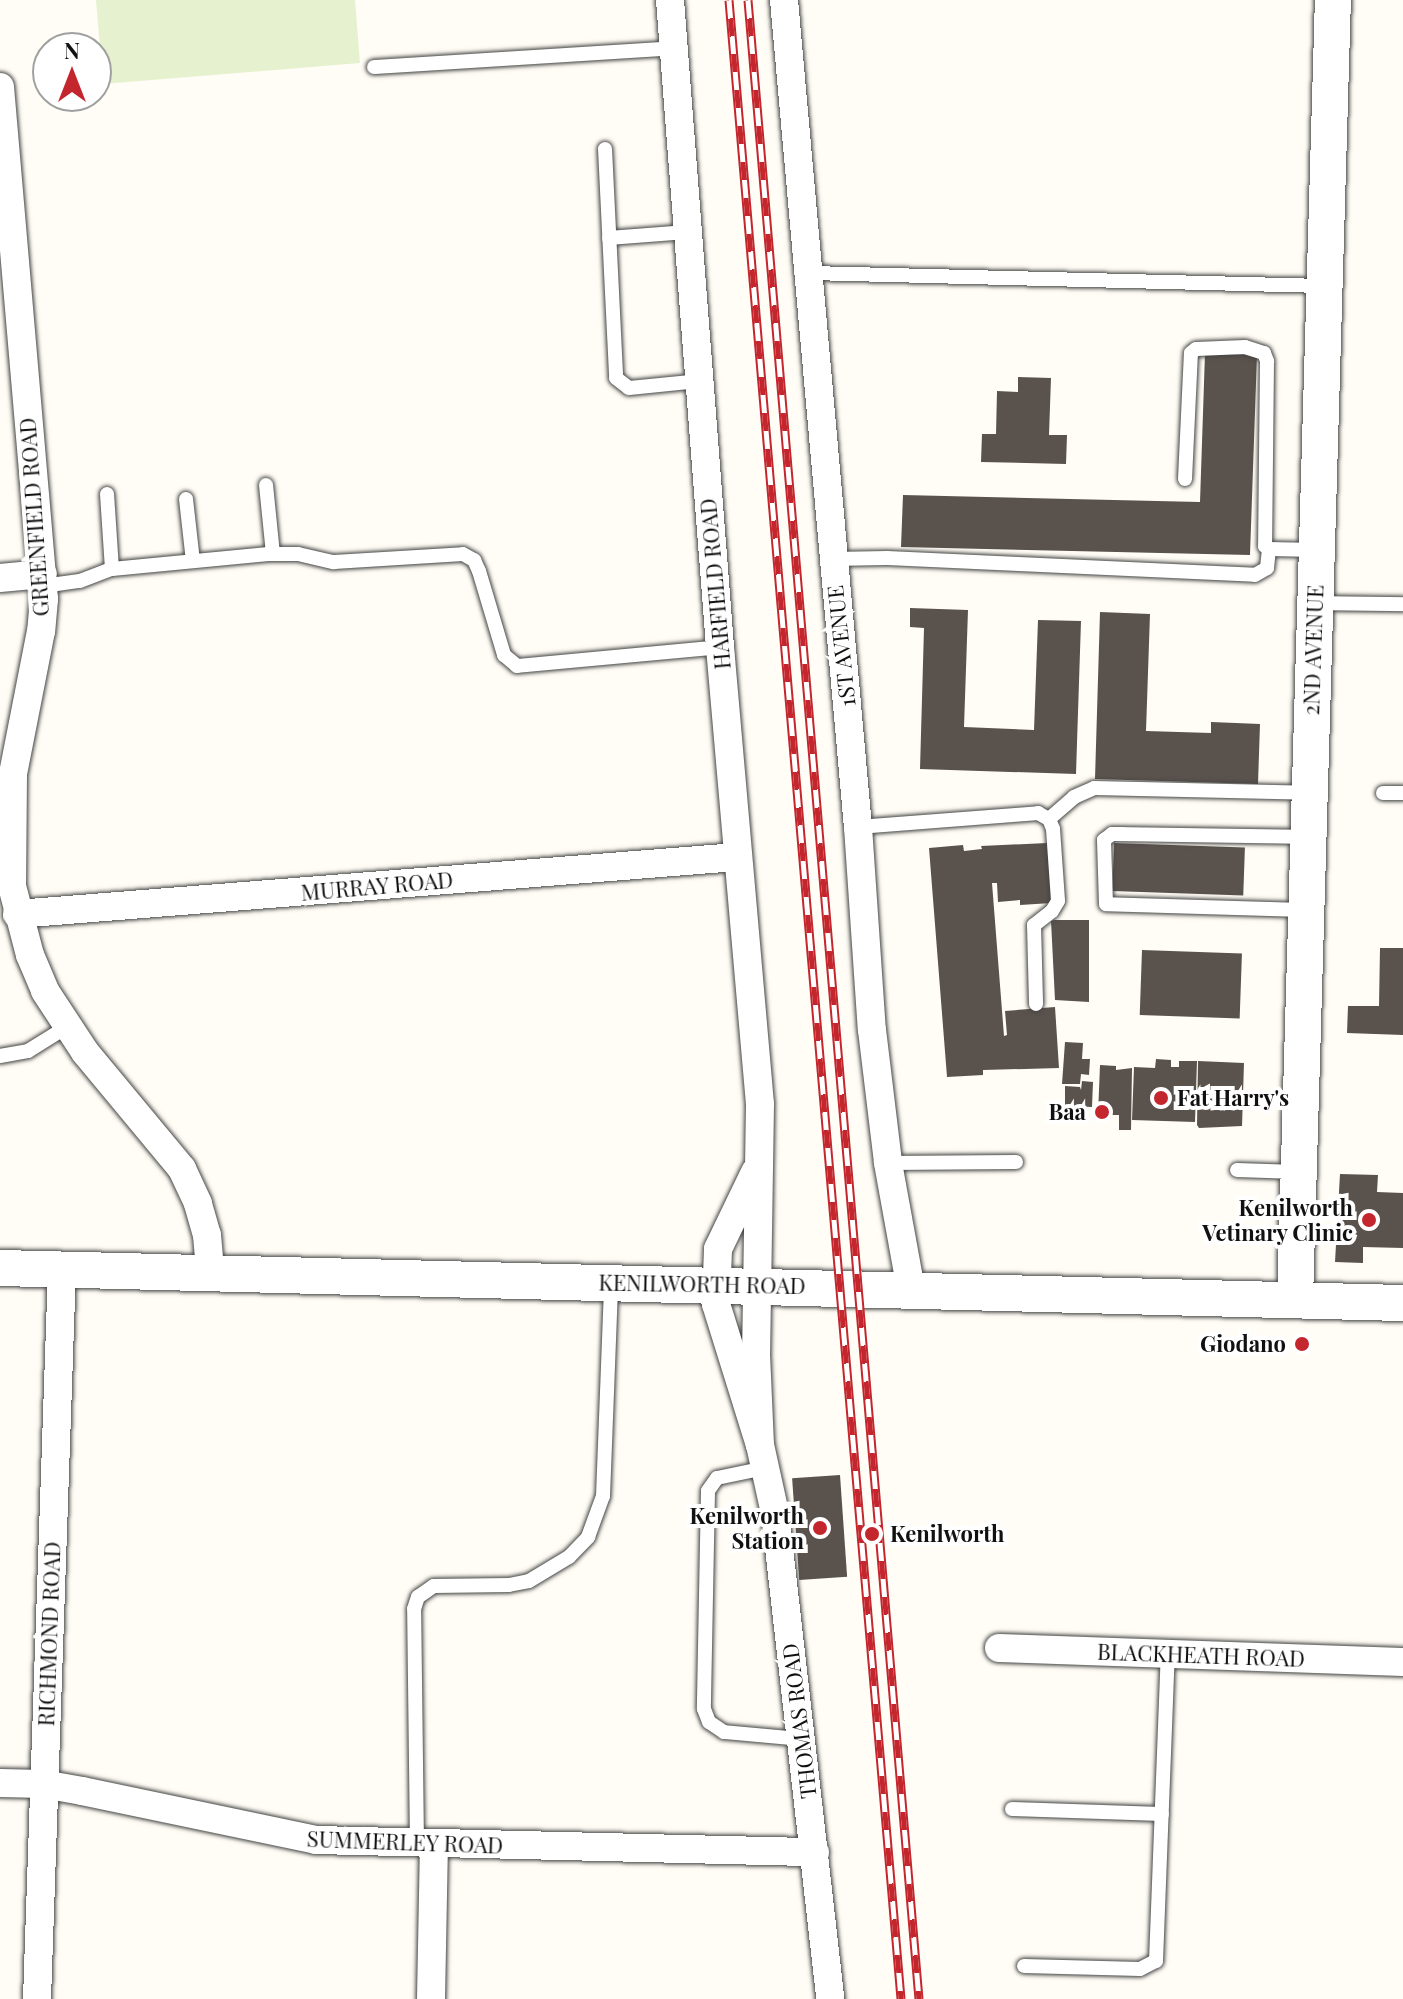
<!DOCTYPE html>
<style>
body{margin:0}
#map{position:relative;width:1403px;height:1999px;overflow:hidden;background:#fffdf5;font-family:"Playfair Display",serif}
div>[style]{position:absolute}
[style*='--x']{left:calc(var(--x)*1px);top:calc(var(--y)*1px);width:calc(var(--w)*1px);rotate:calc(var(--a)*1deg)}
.pitch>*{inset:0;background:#e6f2cf}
.building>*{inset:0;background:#5a524d;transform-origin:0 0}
.roads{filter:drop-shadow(0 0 2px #444) drop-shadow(0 0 2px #444)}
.service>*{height:14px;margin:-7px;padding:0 7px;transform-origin:7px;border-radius:7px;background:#fff}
.minor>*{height:28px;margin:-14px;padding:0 14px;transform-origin:14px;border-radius:14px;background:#fff}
.tertiary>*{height:36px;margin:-18px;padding:0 18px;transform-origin:18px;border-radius:18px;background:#fff}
.rail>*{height:9px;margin-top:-4.5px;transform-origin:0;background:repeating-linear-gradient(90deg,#fff 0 18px,#c4262e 0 36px);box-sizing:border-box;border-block:2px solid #c4262e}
.dots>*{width:22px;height:22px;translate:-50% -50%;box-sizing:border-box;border:4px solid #fff;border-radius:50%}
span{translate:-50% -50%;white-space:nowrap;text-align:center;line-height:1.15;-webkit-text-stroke:8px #fff;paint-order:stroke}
.street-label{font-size:22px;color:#111}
.poi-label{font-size:22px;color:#111;font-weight:700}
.left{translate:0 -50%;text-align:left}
.right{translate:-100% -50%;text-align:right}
.north{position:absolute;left:32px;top:32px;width:80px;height:80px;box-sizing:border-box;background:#fff;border:2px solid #a0a0a0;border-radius:50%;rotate:0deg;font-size:22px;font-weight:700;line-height:32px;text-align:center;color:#111}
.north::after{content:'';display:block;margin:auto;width:28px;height:36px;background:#c4262e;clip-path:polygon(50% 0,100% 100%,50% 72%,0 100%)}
</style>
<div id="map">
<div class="pitch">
<div style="clip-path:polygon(96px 0,355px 0,360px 63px,103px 84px)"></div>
</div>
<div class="building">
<div style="clip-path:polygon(1205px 353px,1257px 355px,1250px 555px,901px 547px,903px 495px,1200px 502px)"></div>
<div style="clip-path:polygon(1018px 377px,1051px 378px,1049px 435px,1067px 435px,1066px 464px,981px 462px,982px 434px,996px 434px,997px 391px,1018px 392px)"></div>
<div style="clip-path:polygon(910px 608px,968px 610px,964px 727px,1034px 730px,1038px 620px,1081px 621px,1076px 774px,920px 769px,924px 628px,910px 627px)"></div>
<div style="clip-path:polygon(1100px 612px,1150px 614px,1146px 731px,1211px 733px,1211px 722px,1260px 724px,1258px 784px,1095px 779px)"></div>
<div style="clip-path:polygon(1047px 843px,1052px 903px,1020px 905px,1020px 900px,998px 902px,997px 883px,992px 883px,1004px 1036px,1007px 1035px,1005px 1011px,1055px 1007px,1059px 1068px,983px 1070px,983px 1075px,947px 1077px,929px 848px,963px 845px,964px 851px,982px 849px,981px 846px)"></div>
<div style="left:1114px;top:843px;width:131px;height:48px;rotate:2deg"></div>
<div style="clip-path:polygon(1054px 920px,1089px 920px,1089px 1002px,1055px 1000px,1051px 921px)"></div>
<div style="clip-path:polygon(1380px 948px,1403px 948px,1403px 1035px,1347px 1033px,1348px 1006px,1379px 1006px)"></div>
<div style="left:1142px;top:950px;width:100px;height:65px;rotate:2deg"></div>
<div style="clip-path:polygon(1065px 1042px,1083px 1043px,1082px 1059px,1090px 1059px,1089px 1075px,1081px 1074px,1080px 1084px,1062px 1084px)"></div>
<div style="clip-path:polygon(1156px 1059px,1171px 1060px,1171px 1067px,1179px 1067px,1179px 1061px,1197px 1061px,1195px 1122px,1132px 1120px,1134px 1067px,1155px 1068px)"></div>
<div style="clip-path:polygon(1198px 1061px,1244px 1063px,1242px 1126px,1199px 1128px,1197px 1125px)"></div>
<div style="clip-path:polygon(1100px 1065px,1116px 1066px,1116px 1070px,1132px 1068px,1131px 1130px,1119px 1130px,1119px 1115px,1098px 1115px)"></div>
<div style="clip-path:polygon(1082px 1081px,1093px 1082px,1092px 1107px,1065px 1106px,1065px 1086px,1080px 1087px,1081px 1090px)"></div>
<div style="clip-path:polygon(1340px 1174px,1378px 1175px,1377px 1192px,1403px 1193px,1403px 1248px,1363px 1247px,1363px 1263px,1335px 1262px)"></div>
<div style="left:840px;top:1475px;width:102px;height:48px;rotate:86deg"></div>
</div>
<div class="roads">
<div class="service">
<div style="--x:374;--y:67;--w:301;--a:-3.6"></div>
<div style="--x:605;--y:149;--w:229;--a:87.2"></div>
<div style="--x:616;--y:378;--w:16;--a:38"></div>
<div style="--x:629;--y:388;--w:70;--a:-5.7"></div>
<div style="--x:609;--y:238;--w:78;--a:-4.4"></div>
<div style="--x:810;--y:273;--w:514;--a:1.45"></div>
<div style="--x:1185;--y:479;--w:126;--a:-87.3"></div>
<div style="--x:1191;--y:353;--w:6;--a:-39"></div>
<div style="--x:1196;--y:349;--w:49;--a:-2.3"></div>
<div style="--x:1245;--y:347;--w:20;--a:18"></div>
<div style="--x:1264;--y:353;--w:9;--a:69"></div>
<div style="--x:1267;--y:361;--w:185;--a:90.6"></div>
<div style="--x:1265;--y:546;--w:5;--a:37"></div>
<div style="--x:1269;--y:549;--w:47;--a:1.2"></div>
<div style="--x:266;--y:485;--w:69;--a:84.2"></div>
<div style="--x:107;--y:494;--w:75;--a:86.2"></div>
<div style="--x:186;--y:499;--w:62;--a:83.6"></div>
<div style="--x:832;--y:559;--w:55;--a:-1"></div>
<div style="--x:887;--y:558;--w:368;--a:2.6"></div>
<div style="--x:1255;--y:575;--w:14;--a:-30"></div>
<div style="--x:1267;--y:568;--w:19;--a:-84"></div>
<div style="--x:43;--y:586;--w:37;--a:-8"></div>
<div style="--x:80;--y:581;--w:34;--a:-21"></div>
<div style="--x:112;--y:569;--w:157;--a:-5.5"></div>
<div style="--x:268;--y:554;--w:30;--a:0"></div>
<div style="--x:298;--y:554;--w:37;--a:13"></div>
<div style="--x:334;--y:562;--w:129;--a:-3.5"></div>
<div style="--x:463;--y:554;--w:13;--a:29"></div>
<div style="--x:474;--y:560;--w:12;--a:66"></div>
<div style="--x:479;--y:571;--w:88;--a:73.4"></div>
<div style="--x:504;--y:655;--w:17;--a:40"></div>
<div style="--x:517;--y:666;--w:204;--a:-5.3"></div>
<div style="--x:1315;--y:603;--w:88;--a:0.7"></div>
<div style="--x:1383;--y:793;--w:20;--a:0"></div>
<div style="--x:1049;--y:819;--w:33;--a:-41"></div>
<div style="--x:1074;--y:797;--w:22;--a:-24"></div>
<div style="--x:1094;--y:788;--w:214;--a:1.3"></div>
<div style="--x:858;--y:827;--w:181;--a:-4.4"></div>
<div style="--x:1038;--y:813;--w:13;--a:29"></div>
<div style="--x:1049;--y:819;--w:11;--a:68"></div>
<div style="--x:1053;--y:829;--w:72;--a:86"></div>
<div style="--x:1058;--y:901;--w:12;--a:121"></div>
<div style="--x:1052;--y:911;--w:23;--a:142"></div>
<div style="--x:1034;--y:925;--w:79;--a:88.5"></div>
<div style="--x:1305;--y:910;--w:199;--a:-178.3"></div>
<div style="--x:1106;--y:904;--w:64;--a:-91.8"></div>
<div style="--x:1104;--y:840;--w:10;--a:-37"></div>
<div style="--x:1112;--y:834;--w:10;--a:0"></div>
<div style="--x:1122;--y:834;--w:186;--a:0.9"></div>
<div style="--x:0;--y:1056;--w:28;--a:-10"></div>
<div style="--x:28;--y:1051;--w:47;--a:-32"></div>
<div style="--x:888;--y:1163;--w:128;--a:-0.4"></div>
<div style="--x:1237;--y:1170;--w:60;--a:1.9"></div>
<div style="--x:765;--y:1468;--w:49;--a:168.2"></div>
<div style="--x:717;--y:1478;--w:16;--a:125"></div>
<div style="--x:708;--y:1491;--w:218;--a:91.1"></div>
<div style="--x:704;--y:1709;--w:14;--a:69"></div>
<div style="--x:709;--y:1722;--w:18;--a:34"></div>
<div style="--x:724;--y:1732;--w:77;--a:5.2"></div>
<div style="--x:1012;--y:1809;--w:150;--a:1.9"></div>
<div style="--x:417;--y:1844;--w:235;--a:-90.7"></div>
<div style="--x:414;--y:1609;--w:13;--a:-72"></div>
<div style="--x:418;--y:1597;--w:19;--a:-35"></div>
<div style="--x:434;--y:1586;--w:75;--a:-0.8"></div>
<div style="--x:509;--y:1585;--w:20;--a:-11"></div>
<div style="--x:529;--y:1581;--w:47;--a:-31"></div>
<div style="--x:569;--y:1557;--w:28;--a:-46"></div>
<div style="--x:588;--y:1537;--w:44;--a:-69.9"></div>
<div style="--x:603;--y:1496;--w:213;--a:-87.8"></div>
<div style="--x:1024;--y:1966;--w:116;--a:1.5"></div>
<div style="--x:1140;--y:1969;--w:18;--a:-27"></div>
<div style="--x:1156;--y:1961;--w:308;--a:-87.8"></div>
</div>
<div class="minor">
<div style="--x:670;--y:0;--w:649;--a:85.58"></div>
<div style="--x:720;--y:647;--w:459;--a:85"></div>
<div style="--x:760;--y:1104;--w:250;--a:90.9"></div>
<div style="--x:756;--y:1354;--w:91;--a:87.5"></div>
<div style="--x:784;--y:0;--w:830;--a:84.89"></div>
<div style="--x:858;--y:827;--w:203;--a:86.1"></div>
<div style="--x:872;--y:1030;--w:134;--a:83.1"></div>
<div style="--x:888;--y:1163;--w:128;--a:79.7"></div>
<div style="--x:0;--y:87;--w:514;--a:85.09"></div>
<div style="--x:44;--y:599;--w:32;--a:95"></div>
<div style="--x:41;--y:631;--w:146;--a:101.1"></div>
<div style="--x:13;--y:774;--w:112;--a:90.5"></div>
<div style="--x:12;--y:886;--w:71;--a:75.4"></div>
<div style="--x:30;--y:955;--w:39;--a:67"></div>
<div style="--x:45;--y:991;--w:73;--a:56.7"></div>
<div style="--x:85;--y:1052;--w:152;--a:50.3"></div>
<div style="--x:182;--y:1169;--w:38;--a:65"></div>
<div style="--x:198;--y:1204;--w:32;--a:74"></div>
<div style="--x:207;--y:1235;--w:36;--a:85"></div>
<div style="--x:0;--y:578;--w:43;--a:-5.3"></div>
<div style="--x:17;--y:914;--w:722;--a:-4.53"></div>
<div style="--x:755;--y:1172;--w:85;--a:115.7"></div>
<div style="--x:718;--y:1249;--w:55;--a:92.1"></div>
<div style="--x:716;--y:1304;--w:148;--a:72.7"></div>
<div style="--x:760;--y:1445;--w:70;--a:77.6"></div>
<div style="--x:775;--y:1513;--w:489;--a:83.5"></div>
<div style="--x:999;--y:1648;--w:404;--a:2"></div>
<div style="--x:0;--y:1783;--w:43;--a:1.3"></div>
<div style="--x:43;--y:1784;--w:40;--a:10"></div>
<div style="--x:82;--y:1791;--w:239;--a:11.8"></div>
<div style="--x:316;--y:1840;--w:499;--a:1.4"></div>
<div style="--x:37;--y:1999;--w:730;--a:-88.04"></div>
<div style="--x:431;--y:1999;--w:154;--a:-88.9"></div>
</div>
<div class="tertiary">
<div style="--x:0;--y:1268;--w:1403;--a:1.43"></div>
<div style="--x:1295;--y:1300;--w:1301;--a:-88.33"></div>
</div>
</div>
<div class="rail">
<div style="--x:729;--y:0;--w:2006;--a:85.08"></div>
<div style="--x:748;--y:0;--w:2006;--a:85.11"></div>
</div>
<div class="dots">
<div style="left:1161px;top:1098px;background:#c4262e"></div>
<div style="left:1102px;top:1112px;background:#c4262e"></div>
<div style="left:1369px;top:1220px;background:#c4262e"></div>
<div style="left:1302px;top:1344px;background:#c4262e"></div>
<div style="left:820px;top:1528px;background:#c4262e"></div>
<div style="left:872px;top:1534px;background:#c4262e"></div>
</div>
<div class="street-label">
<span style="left:34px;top:517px;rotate:-94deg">GREENFIELD ROAD</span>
<span style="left:715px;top:584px;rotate:-95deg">HARFIELD ROAD</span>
<span style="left:841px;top:646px;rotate:-96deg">1ST AVENUE</span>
<span style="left:1313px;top:650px;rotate:-88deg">2ND AVENUE</span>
<span style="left:377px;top:886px;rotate:-5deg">MURRAY ROAD</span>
<span style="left:702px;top:1284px;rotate:1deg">KENILWORTH ROAD</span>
<span style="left:49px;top:1634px;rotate:-88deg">RICHMOND ROAD</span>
<span style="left:1201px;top:1655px;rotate:2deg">BLACKHEATH ROAD</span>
<span style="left:799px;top:1721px;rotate:-97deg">THOMAS ROAD</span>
<span style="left:405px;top:1842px;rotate:2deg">SUMMERLEY ROAD</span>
</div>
<div class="poi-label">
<span class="left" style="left:1177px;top:1098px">Fat Harry's</span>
<span class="right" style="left:1086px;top:1112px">Baa</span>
<span class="right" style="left:1353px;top:1220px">Kenilworth<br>Vetinary Clinic</span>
<span class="right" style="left:1286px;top:1344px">Giodano</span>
<span class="right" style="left:804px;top:1528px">Kenilworth<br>Station</span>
<span class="left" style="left:890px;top:1534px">Kenilworth</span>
</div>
<div class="north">N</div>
</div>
